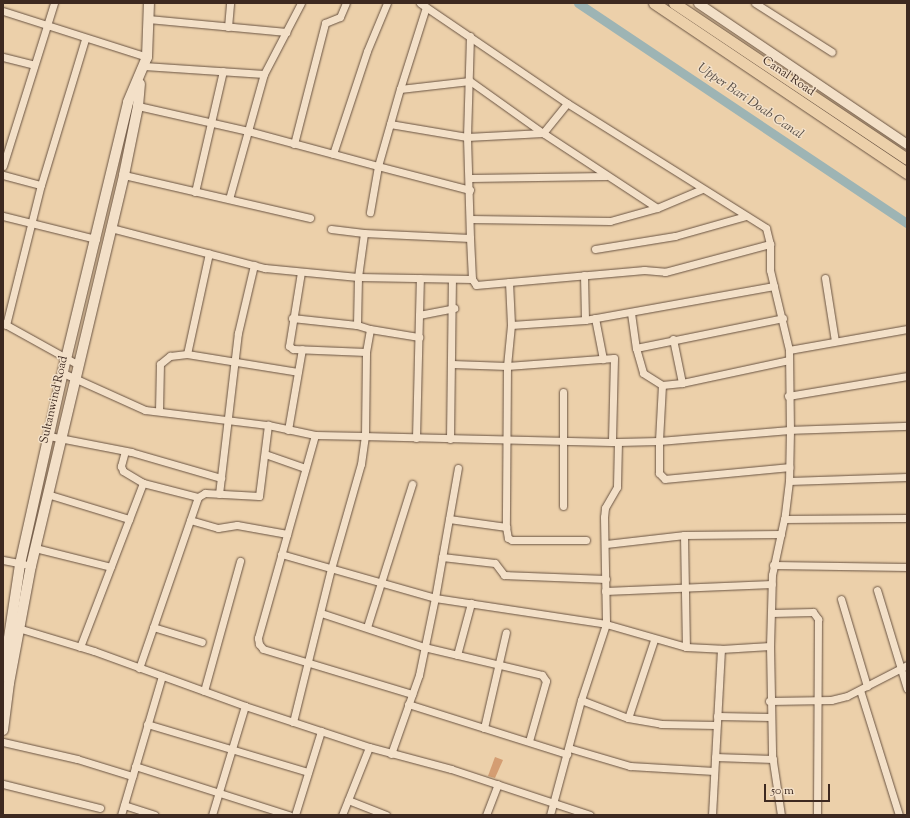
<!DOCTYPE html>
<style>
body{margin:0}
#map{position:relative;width:910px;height:818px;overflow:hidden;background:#ecd0aa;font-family:"Sorts Mill Goudy",serif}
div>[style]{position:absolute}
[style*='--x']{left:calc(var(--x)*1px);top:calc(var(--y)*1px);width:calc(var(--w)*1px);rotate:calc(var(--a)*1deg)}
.canal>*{height:9px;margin:-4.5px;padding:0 4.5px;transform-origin:4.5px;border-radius:4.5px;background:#9db4b4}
.building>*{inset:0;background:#d49d72}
.roads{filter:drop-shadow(0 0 1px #695342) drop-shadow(0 0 1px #695342)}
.minor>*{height:7px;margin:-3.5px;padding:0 3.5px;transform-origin:3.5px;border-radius:3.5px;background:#f3e0c8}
.tertiary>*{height:9px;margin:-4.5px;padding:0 4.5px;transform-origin:4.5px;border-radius:4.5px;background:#f3e0c8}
.secondary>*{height:10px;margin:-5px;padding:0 5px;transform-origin:5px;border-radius:5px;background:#f3e0c8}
.primary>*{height:11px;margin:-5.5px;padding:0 5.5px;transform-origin:5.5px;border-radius:5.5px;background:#ecd0aa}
span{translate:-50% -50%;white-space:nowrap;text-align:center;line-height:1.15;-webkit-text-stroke:3px #f3e0c8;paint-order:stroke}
.street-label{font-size:12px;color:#3d2920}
.water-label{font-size:13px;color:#554c45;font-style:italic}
.frame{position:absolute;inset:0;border:4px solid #3d2920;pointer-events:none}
.scale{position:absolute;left:764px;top:784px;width:66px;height:18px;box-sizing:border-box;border:2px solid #3d2920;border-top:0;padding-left:5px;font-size:12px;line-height:14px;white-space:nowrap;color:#3d2920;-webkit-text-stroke:3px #f3e0c8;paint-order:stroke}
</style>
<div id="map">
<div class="canal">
<div style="--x:578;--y:3;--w:396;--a:33.8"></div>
</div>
<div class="building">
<div style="clip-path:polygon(495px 757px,503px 760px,495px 778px,488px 776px)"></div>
</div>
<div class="roads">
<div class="minor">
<div style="--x:420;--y:3;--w:178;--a:34.2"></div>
<div style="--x:567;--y:103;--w:235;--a:32.1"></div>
<div style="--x:766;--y:228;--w:16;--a:76"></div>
<div style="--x:770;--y:244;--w:26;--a:90"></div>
<div style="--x:770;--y:270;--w:82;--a:76.6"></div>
<div style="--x:789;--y:350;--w:80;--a:89.3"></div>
<div style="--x:790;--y:430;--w:117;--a:-2"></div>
<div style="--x:755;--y:3;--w:91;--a:32.5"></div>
<div style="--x:3;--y:11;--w:151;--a:17.7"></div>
<div style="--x:148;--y:19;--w:139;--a:5.4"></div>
<div style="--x:228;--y:27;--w:24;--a:-85"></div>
<div style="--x:470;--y:36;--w:101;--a:91.7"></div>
<div style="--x:467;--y:137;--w:101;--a:88.3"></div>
<div style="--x:470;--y:238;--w:41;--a:87.2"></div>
<div style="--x:472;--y:279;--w:7;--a:56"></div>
<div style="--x:476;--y:285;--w:169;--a:-5.1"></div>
<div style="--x:644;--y:270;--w:21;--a:5"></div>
<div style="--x:665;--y:272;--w:109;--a:-14.9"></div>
<div style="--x:3;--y:57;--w:32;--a:14"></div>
<div style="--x:144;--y:66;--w:120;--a:3.8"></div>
<div style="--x:400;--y:89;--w:86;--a:-72.4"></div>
<div style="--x:138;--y:106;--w:113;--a:12.8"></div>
<div style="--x:248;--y:131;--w:135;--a:15.1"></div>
<div style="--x:378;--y:166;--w:47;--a:99.9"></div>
<div style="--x:390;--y:124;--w:78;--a:9.6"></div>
<div style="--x:467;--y:137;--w:76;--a:-3"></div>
<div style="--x:543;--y:133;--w:136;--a:33.3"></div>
<div style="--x:294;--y:144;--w:125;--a:-75.6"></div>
<div style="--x:325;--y:23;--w:16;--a:-22"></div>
<div style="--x:340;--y:17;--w:15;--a:-67"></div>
<div style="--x:333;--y:154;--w:108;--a:-71.7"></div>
<div style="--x:367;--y:51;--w:52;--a:-67.4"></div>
<div style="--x:3;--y:166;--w:171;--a:-72.6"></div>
<div style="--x:3;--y:175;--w:39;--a:15"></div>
<div style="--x:124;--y:175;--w:191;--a:13"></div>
<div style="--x:470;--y:178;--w:136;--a:-0.8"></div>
<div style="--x:470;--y:190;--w:95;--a:-165.4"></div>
<div style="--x:378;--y:166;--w:80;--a:-74.1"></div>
<div style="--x:400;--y:89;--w:70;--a:-6.5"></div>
<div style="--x:470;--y:81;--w:90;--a:35.5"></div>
<div style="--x:543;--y:133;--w:38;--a:-51"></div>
<div style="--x:195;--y:192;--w:124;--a:-77"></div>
<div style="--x:229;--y:199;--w:130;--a:-74.4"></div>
<div style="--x:264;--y:74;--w:80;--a:-62.5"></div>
<div style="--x:3;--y:216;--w:96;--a:13.9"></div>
<div style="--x:470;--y:219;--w:140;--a:0.8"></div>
<div style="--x:610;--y:221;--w:49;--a:-15.5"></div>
<div style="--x:657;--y:208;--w:49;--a:-22.9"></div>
<div style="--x:111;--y:228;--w:159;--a:14.6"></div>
<div style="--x:265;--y:268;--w:93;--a:5.5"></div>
<div style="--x:358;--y:277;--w:114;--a:1"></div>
<div style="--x:331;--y:229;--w:33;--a:7"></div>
<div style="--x:595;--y:249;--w:81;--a:-9.2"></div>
<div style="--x:675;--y:236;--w:74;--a:-15.7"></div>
<div style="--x:301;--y:272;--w:75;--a:99.2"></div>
<div style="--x:289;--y:346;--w:5;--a:37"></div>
<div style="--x:293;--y:349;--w:73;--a:2.4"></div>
<div style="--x:584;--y:275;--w:45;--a:88.7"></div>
<div style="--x:585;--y:320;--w:74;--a:176.1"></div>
<div style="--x:511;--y:325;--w:41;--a:95.6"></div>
<div style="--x:507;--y:366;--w:161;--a:90.4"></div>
<div style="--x:506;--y:527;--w:11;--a:80"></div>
<div style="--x:508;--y:538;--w:4;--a:27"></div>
<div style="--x:512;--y:540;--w:74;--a:0"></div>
<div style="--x:825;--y:278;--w:64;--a:81"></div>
<div style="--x:509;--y:282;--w:43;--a:87.3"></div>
<div style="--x:631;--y:313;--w:35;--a:82"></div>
<div style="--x:636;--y:348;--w:150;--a:-11.5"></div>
<div style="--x:419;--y:315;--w:36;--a:-11"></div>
<div style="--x:292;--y:318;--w:65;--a:6.1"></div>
<div style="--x:595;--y:318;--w:42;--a:79"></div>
<div style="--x:585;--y:320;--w:192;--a:-10.2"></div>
<div style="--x:3;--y:323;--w:85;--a:29"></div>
<div style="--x:6;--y:325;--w:144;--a:-76"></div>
<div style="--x:41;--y:185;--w:152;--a:-73.2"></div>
<div style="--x:370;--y:329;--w:50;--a:9.3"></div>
<div style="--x:673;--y:339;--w:45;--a:78.4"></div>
<div style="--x:636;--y:348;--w:26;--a:74"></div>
<div style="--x:643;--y:373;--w:22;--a:32"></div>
<div style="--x:789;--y:350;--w:120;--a:-10.1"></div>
<div style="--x:187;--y:354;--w:103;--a:-77.7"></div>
<div style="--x:789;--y:360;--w:109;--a:167.9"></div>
<div style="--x:682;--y:383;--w:20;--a:174"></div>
<div style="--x:662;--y:385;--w:56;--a:93.1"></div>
<div style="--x:659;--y:441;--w:32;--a:90"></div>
<div style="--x:659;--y:473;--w:8;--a:45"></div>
<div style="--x:665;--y:479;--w:125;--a:-5.5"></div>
<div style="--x:452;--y:364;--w:55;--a:2.1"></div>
<div style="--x:507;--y:366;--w:107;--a:-4.3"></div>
<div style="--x:614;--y:358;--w:83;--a:91.4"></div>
<div style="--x:63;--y:373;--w:90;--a:24.3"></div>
<div style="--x:145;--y:410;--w:124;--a:7"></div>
<div style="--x:268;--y:425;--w:48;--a:12"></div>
<div style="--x:315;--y:435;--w:50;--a:1.1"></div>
<div style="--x:365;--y:436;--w:84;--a:-89.3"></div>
<div style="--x:366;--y:352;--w:23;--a:-80"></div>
<div style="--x:370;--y:329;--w:14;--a:-163"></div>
<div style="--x:357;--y:325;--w:48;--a:-88.8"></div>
<div style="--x:358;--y:277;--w:44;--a:-82.2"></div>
<div style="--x:364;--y:233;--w:106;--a:2.7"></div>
<div style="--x:788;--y:396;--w:121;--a:-9.5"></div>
<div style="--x:159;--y:411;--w:47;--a:-88.8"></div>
<div style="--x:160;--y:364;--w:13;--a:-39"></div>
<div style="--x:170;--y:356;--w:17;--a:-7"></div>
<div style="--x:187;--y:354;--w:112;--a:9.2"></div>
<div style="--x:288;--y:430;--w:82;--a:-80.2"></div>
<div style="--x:315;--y:435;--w:211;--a:105.7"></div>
<div style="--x:258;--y:638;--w:6;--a:81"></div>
<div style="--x:259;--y:644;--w:6;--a:51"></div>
<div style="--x:263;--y:649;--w:156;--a:16.8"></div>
<div style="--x:49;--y:436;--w:84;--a:11"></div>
<div style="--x:131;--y:452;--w:94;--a:16.1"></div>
<div style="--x:416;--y:438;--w:160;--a:-88.6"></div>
<div style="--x:450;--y:439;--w:160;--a:-89.3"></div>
<div style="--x:618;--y:442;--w:41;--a:-1.4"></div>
<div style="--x:659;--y:441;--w:131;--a:-4.8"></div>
<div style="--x:790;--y:430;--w:51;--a:91.1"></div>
<div style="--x:789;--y:481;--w:38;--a:97"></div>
<div style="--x:784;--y:519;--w:57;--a:102.1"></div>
<div style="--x:772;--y:575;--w:71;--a:91.6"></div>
<div style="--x:125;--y:451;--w:16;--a:105"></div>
<div style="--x:121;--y:466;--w:5;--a:68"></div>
<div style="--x:123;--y:471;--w:23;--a:31"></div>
<div style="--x:265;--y:454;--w:42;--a:19.3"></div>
<div style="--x:789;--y:481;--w:118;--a:-1.9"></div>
<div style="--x:47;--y:494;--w:86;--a:17"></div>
<div style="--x:219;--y:494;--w:162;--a:-83.3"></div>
<div style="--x:238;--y:333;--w:70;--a:-76.8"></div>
<div style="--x:198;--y:497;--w:8;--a:-30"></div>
<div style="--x:205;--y:493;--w:54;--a:3.2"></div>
<div style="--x:259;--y:496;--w:72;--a:-82.8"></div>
<div style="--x:563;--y:506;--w:114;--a:-90"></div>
<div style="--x:449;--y:519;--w:58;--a:8"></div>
<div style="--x:784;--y:519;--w:123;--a:-0.5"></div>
<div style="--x:190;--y:520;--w:29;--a:16"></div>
<div style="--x:218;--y:528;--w:19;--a:-9"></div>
<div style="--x:237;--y:525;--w:51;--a:10.2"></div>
<div style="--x:684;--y:535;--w:112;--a:89"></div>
<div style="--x:606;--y:544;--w:79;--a:-6.6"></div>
<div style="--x:684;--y:535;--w:97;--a:-0.6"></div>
<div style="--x:35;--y:548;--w:78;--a:14"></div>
<div style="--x:281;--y:554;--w:160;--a:15.9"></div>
<div style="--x:435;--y:598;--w:132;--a:-80"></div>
<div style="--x:442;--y:557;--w:53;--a:6.5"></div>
<div style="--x:495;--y:563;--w:15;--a:53"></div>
<div style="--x:504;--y:575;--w:102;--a:2.2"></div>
<div style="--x:3;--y:560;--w:21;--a:11"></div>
<div style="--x:773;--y:565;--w:134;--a:0.9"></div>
<div style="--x:877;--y:590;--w:103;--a:73.1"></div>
<div style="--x:605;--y:591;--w:167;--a:-2.4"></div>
<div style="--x:841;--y:599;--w:91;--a:73.4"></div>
<div style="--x:321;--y:613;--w:108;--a:18.3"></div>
<div style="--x:424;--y:647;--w:121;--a:13.3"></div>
<div style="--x:542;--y:675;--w:7;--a:56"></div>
<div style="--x:546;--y:681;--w:62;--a:105.8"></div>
<div style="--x:771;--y:613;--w:42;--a:-1.4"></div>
<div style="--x:813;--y:612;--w:9;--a:54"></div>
<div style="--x:818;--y:619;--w:196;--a:90.3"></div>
<div style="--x:153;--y:627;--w:51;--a:17"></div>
<div style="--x:367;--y:627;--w:150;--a:-72.5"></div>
<div style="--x:18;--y:628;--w:79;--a:16.8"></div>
<div style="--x:94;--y:651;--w:161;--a:20"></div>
<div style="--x:245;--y:706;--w:131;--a:18.3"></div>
<div style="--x:369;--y:747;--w:85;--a:15"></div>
<div style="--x:451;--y:769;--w:146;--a:18.3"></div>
<div style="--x:654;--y:640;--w:82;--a:108.4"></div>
<div style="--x:628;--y:718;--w:34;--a:10"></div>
<div style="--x:661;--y:724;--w:55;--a:1"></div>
<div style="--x:80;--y:647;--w:176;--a:-69"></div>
<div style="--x:143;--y:483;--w:57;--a:14.3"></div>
<div style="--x:198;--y:497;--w:181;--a:109"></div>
<div style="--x:721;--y:649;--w:49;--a:-3.5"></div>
<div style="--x:770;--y:646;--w:109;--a:88.9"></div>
<div style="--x:772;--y:755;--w:61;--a:81.5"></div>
<div style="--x:457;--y:655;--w:54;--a:-74.9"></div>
<div style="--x:860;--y:690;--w:131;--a:72.7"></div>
<div style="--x:204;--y:691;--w:135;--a:-74.5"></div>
<div style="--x:581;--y:700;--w:50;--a:21"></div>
<div style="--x:769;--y:701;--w:62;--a:-0.9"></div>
<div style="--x:831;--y:700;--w:16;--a:-14"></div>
<div style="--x:847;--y:696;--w:68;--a:-27.3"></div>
<div style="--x:408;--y:704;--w:167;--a:17.5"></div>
<div style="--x:717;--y:716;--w:53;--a:1.1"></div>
<div style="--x:293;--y:722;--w:158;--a:-76.1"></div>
<div style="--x:331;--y:569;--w:109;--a:-74.1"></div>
<div style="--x:361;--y:464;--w:28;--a:-82"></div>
<div style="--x:365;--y:436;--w:253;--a:1.4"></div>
<div style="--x:618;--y:442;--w:45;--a:91.3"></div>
<div style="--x:617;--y:487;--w:24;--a:120"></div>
<div style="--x:605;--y:508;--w:9;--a:96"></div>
<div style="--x:604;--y:517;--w:107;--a:88.9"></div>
<div style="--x:606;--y:624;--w:83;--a:16"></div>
<div style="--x:686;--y:647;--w:35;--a:3"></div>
<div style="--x:721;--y:649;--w:166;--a:93.1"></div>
<div style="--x:147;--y:724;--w:168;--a:16.6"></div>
<div style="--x:484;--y:728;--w:98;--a:-77.1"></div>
<div style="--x:3;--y:742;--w:76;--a:12.9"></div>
<div style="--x:77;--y:759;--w:58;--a:17.2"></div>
<div style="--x:569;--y:748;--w:64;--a:16.4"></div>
<div style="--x:630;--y:766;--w:84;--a:3.4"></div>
<div style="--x:391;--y:754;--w:84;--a:-70.5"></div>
<div style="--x:419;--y:675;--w:79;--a:-78.3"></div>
<div style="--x:435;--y:598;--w:173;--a:8.6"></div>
<div style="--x:606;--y:624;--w:80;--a:108.2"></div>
<div style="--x:581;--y:700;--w:119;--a:105.1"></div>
<div style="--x:715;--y:757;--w:58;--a:2"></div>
<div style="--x:135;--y:766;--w:162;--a:17.7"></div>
<div style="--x:3;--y:784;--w:100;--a:13.9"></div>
<div style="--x:348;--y:800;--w:41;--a:21.5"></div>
<div style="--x:124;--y:805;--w:32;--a:18"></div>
<div style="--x:121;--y:815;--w:145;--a:-73.6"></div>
<div style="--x:212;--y:815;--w:114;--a:-73.2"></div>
<div style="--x:295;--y:815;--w:88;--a:-72.8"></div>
<div style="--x:342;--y:815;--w:73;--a:-68.3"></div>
<div style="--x:486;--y:815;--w:33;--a:-69"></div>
</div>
<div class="tertiary">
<div style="--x:698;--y:3;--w:252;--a:34"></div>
</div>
<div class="secondary">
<div style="--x:3;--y:677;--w:114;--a:-81.4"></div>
<div style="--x:20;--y:564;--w:210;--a:-77.4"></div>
<div style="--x:66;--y:359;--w:264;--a:-76.4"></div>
<div style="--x:128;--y:102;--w:49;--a:-67.1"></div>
<div style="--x:147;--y:57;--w:54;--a:-87.9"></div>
<div style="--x:3;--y:730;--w:47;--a:-82.7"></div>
<div style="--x:9;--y:683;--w:119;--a:-79.4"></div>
<div style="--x:31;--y:566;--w:402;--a:-76.6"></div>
<div style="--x:124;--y:175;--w:70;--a:-78.5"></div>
<div style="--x:138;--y:106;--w:22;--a:-85"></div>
</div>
<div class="primary">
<div style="--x:654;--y:3;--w:305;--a:33.9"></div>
<div style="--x:674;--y:3;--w:280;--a:33.8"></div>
</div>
</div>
<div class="street-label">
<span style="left:788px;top:77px;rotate:34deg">Canal Road</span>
<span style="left:55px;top:400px;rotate:-77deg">Sultanwind Road</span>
</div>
<div class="water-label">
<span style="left:750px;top:102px;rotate:34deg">Upper Bari Doab Canal</span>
</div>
<div class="frame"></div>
<div class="scale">50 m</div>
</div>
